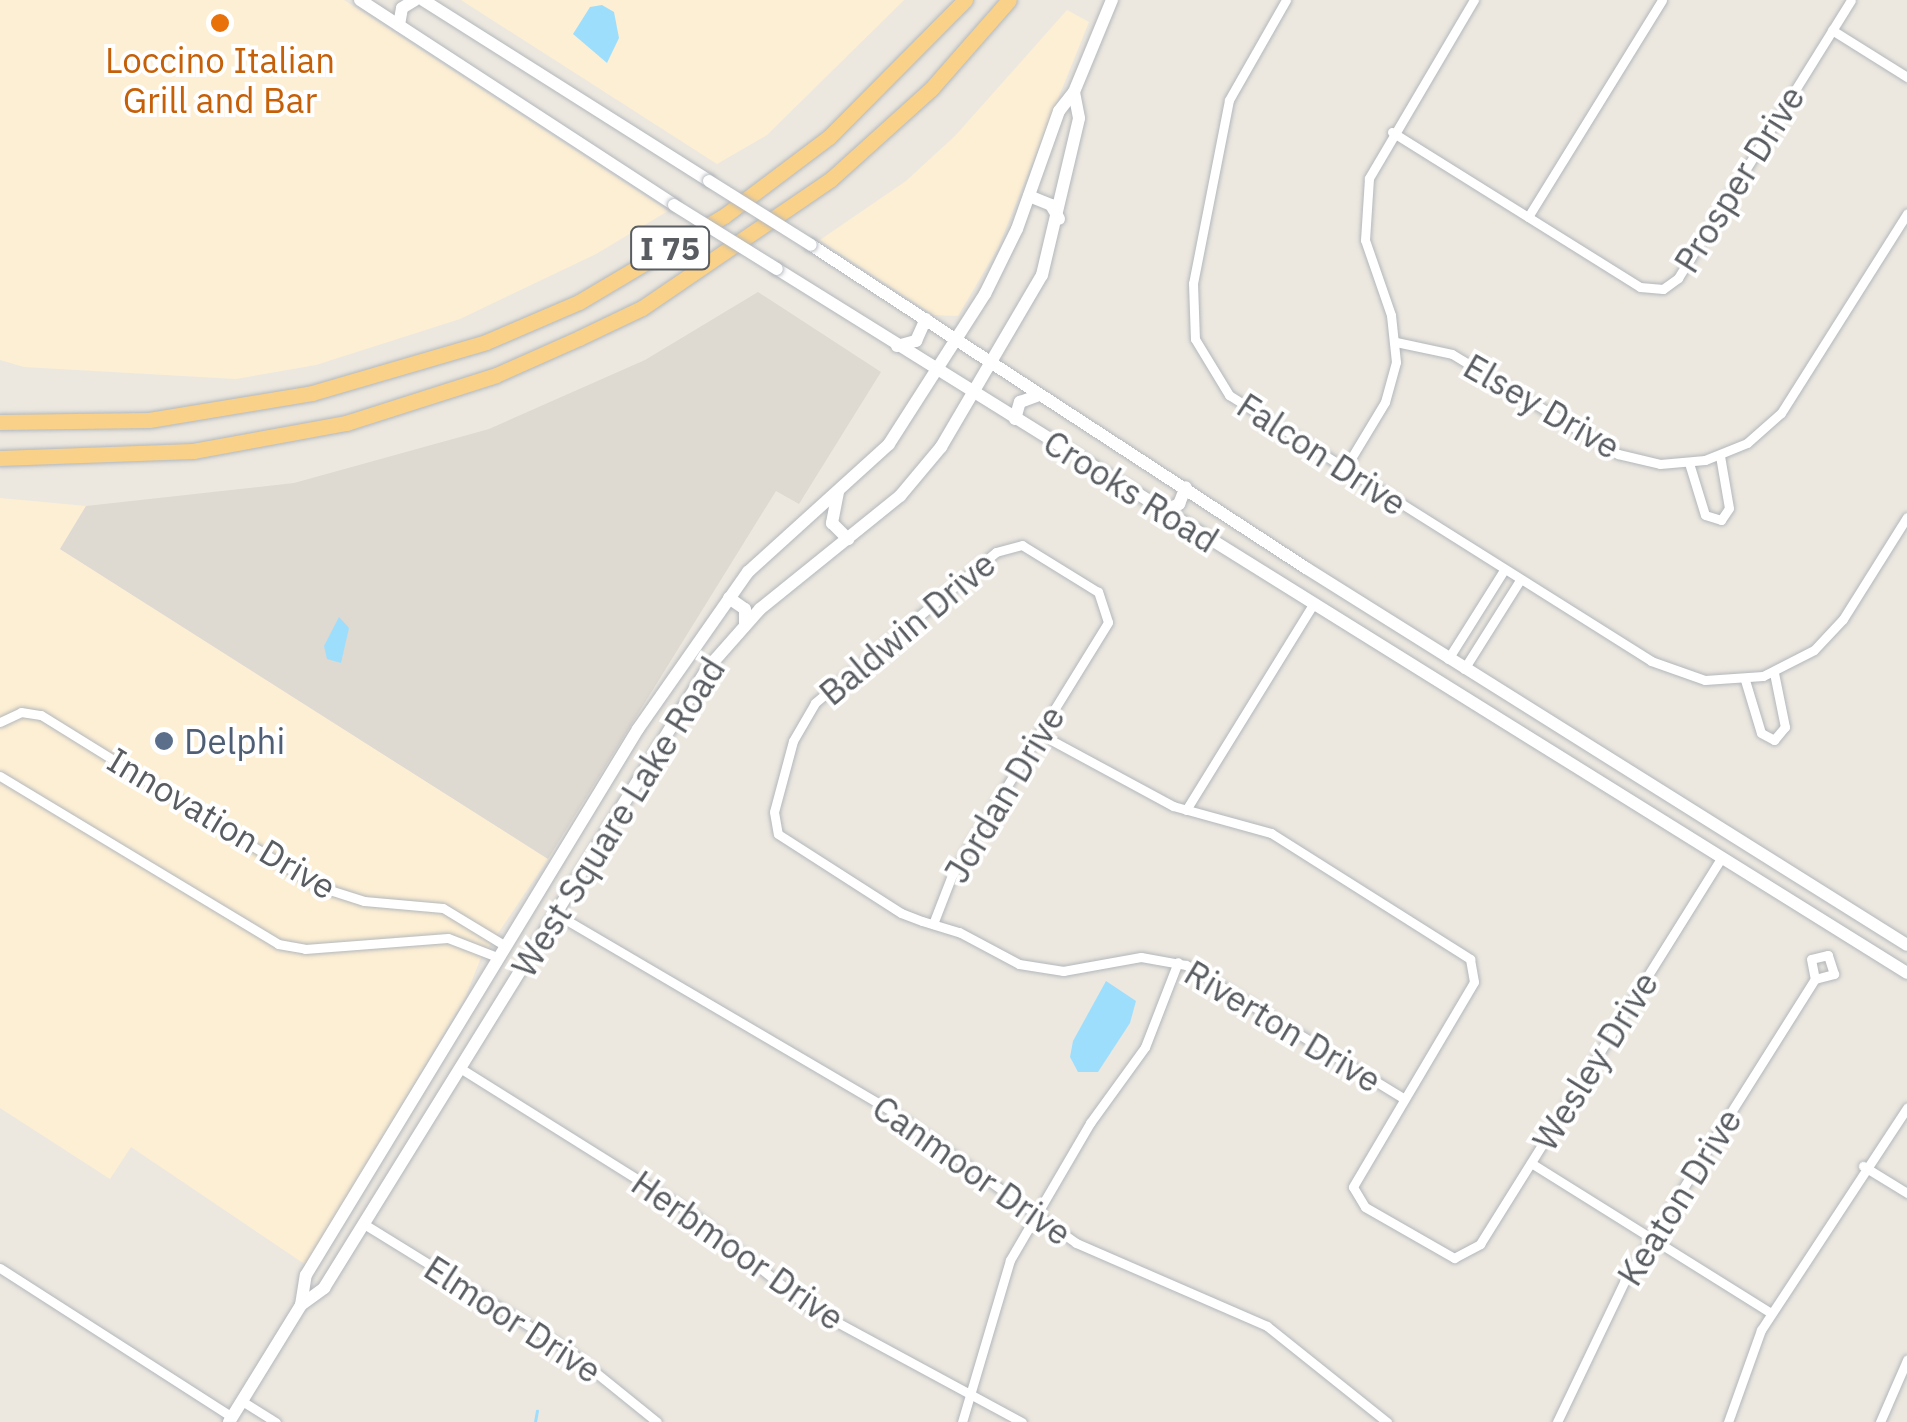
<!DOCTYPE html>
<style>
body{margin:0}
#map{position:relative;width:1907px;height:1422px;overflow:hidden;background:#ece8e0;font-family:"IBM Plex Sans",sans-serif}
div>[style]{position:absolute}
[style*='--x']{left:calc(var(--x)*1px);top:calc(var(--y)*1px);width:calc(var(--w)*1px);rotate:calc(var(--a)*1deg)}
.commercial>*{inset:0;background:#fdefd4}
.education>*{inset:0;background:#ded9d1}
.water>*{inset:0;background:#9edefd}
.stream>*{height:2.5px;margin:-1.25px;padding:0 1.25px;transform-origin:1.25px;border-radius:1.25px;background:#9edefd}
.roads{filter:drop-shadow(0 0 2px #b3b7bb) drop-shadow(0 0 2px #b3b7bb)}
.street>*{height:9px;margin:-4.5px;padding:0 4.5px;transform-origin:4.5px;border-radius:4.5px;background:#fff}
.secondary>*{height:12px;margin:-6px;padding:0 6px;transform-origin:6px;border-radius:6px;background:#fff}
.highway>*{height:15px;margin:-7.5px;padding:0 7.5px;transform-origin:7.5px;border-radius:7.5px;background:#fad188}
.bridges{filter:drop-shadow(0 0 2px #b4b8bd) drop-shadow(0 0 2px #b4b8bd)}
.secondary-bridge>*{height:12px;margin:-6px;padding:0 6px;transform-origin:6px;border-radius:6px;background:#fff}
.dots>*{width:28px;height:28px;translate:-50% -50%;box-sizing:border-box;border:5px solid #fff;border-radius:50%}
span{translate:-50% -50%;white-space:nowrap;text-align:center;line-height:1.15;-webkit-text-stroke:8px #fff;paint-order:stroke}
.shield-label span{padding:2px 8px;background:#fff;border:2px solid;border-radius:8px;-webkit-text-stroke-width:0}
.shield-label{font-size:32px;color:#595d61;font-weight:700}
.food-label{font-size:35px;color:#c56008}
.street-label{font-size:35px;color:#595d61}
.service-label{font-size:35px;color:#4e5e75}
.left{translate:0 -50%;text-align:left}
</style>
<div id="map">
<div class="commercial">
<div style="clip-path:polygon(0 0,344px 0,668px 211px,596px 254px,460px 319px,316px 365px,236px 379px,24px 367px,0 360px)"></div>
<div style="clip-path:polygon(461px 0,904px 0,767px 135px,717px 164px)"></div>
<div style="clip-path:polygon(1067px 10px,1089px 22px,998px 248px,958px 316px,934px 315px,820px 240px,906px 181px,955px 136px)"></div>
<div style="clip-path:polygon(0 498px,86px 506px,60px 549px,548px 859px,480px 960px,465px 998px,306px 1265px,131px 1147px,110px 1179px,0 1108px)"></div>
</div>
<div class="education">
<div style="clip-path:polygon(758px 292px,881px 372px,799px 504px,776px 491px,548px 859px,60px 549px,86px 506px,294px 483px,489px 429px,645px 360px)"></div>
</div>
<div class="water">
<div style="clip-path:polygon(602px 5px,614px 12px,619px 38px,607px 63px,573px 34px,590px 7px)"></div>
<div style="clip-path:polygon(339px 617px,349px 628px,341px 663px,327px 659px,324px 646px)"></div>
<div style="clip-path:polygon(1106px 981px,1136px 1001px,1130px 1023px,1098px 1072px,1078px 1072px,1070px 1057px,1073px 1041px)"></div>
</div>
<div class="stream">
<div style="--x:535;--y:1422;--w:11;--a:-80"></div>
</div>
<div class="roads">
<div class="street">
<div style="--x:1286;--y:0;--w:115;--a:119.7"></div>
<div style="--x:1229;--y:100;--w:187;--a:101.1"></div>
<div style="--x:1193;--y:283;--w:56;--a:88"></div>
<div style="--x:1195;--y:339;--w:66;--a:58.7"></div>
<div style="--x:1229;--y:395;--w:499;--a:32.2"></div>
<div style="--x:1651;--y:661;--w:57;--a:19.4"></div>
<div style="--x:1705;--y:680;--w:58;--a:-3.9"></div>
<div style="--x:1763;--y:676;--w:57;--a:-27"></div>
<div style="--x:1814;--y:650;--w:42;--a:-46.9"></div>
<div style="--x:1843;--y:619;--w:120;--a:-57.9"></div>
<div style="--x:1832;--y:30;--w:89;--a:32.1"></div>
<div style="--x:1392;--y:132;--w:292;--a:32"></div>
<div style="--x:1640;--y:287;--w:23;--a:5"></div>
<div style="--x:1663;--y:289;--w:19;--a:-36"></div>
<div style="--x:1678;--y:278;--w:327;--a:-58.1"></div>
<div style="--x:1528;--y:217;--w:255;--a:-58.3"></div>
<div style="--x:1396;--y:342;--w:57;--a:12.1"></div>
<div style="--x:1452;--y:354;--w:194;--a:31.1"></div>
<div style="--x:1618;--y:454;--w:43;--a:13.4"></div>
<div style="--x:1660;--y:464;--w:45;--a:-5.1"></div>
<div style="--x:1705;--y:460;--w:45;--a:-22"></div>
<div style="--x:1747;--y:443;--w:45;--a:-41.4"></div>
<div style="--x:1781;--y:413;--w:236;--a:-57.7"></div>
<div style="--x:1689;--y:463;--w:54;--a:72.9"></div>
<div style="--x:1705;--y:515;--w:17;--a:17"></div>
<div style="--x:1721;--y:520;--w:14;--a:-56"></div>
<div style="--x:1729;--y:508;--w:53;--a:-99.8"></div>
<div style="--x:1344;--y:470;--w:79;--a:-58.9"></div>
<div style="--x:1385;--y:402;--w:41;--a:-74.6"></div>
<div style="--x:1396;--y:362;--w:47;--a:-96.1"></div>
<div style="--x:1391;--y:315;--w:79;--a:-109.1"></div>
<div style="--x:1365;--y:240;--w:62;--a:-86.3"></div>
<div style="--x:1369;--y:178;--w:207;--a:-59.5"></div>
<div style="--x:1448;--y:659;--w:105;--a:-57.8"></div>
<div style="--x:1464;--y:669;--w:105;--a:-57.8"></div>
<div style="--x:1745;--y:680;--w:55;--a:73.2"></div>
<div style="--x:1761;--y:733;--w:15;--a:28"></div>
<div style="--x:1774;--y:740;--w:17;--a:-50"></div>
<div style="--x:1785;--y:727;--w:55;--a:-101.5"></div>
<div style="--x:0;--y:722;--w:23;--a:-25"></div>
<div style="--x:21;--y:712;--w:20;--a:9"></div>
<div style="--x:41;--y:715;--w:325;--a:31.8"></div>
<div style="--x:317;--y:886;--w:49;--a:17.7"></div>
<div style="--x:364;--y:901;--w:79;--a:5.1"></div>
<div style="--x:443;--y:908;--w:71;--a:31.2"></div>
<div style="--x:1040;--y:734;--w:151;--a:28.4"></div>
<div style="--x:1173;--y:806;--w:102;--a:15.4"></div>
<div style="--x:1271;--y:833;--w:236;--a:32.3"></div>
<div style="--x:1470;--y:959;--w:23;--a:80"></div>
<div style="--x:1474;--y:982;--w:238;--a:120.6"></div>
<div style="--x:1353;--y:1187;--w:23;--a:59"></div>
<div style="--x:1365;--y:1207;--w:103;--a:29.8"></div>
<div style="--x:1454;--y:1258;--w:30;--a:-28"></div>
<div style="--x:1480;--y:1244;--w:456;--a:-58"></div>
<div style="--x:0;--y:776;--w:325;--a:31.1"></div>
<div style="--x:278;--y:944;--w:27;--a:10"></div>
<div style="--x:305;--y:949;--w:143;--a:-4.4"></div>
<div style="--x:448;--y:938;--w:53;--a:21.2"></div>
<div style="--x:1186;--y:810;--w:242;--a:-58.3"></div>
<div style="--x:556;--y:914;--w:384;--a:30.4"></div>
<div style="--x:887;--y:1108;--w:232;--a:35.5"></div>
<div style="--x:1076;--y:1243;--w:208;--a:23.5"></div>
<div style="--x:1267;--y:1326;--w:154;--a:38.7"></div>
<div style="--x:933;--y:924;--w:53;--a:-68.8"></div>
<div style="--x:952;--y:875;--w:297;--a:-58.3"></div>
<div style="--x:1108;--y:622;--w:32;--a:-108"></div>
<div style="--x:1098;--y:592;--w:89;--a:-148.3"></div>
<div style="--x:1022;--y:545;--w:27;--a:165"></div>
<div style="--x:996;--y:552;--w:236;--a:140.2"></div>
<div style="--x:815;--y:703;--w:44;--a:120.1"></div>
<div style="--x:793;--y:741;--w:73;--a:105"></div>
<div style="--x:774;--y:812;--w:22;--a:80"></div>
<div style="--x:778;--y:834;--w:146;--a:32.7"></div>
<div style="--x:901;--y:913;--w:22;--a:21"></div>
<div style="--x:922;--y:921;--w:39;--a:17"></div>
<div style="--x:959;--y:932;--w:68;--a:28.1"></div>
<div style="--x:1019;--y:964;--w:45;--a:9"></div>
<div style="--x:1063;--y:971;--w:79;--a:-10.2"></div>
<div style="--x:1141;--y:957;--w:46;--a:10.1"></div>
<div style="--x:1186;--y:965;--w:255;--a:31.5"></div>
<div style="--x:460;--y:1068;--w:271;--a:32.1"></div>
<div style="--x:690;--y:1212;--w:152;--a:38.6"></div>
<div style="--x:809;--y:1307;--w:242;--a:28.4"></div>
<div style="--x:1531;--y:1163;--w:283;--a:32"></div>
<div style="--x:1863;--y:1166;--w:52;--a:31.5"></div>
<div style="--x:364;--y:1224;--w:240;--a:31.7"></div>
<div style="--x:568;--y:1350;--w:114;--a:39"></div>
<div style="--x:0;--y:1268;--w:276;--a:32.7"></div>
<div style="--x:242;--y:1401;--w:40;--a:32"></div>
<div style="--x:962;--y:1422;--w:169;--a:-73.5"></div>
<div style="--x:1010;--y:1260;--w:159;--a:-59.7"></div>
<div style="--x:1090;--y:1123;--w:94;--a:-54.1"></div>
<div style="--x:1145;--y:1047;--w:91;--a:-68.8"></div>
<div style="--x:1557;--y:1422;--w:155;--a:-64.4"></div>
<div style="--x:1624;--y:1282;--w:358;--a:-57.8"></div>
<div style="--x:1815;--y:979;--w:20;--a:-15"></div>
<div style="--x:1834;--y:974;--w:20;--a:-108"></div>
<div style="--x:1828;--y:955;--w:17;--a:167"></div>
<div style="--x:1811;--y:959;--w:20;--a:79"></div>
<div style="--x:1728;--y:1422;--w:98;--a:-70.3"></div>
<div style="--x:1761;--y:1330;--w:266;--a:-56.7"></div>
<div style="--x:1880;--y:1422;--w:68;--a:-66.5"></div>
</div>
<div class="secondary">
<div style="--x:360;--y:0;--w:375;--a:33.1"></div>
<div style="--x:423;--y:0;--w:338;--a:32.3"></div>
<div style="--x:399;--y:25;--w:17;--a:-80"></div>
<div style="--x:402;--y:8;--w:15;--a:-32"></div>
<div style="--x:1029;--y:196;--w:24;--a:22"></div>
<div style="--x:1051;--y:205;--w:16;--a:60"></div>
<div style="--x:811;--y:245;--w:591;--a:33.13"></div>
<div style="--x:1306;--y:568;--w:709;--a:32.1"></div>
<div style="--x:777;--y:269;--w:1331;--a:31.92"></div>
<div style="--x:897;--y:346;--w:20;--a:-15"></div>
<div style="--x:916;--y:341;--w:24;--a:-66"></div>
<div style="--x:1015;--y:419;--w:18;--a:-74"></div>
<div style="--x:1020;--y:402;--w:20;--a:-20"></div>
<div style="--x:838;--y:492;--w:32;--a:101"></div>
<div style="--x:832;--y:523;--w:23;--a:45"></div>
<div style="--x:1164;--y:511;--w:17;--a:-25"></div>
<div style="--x:1179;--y:504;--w:18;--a:-68"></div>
<div style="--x:729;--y:598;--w:19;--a:35"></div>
<div style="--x:745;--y:609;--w:15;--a:90"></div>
<div style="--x:301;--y:1305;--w:29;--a:-36"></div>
<div style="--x:324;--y:1288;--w:728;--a:-58.25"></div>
<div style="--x:707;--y:669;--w:80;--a:-48.5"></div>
<div style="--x:760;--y:609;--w:180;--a:-38.9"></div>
<div style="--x:900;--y:496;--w:64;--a:-50.1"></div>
<div style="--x:941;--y:447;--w:199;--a:-59.6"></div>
<div style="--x:1042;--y:275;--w:161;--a:-76.7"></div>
<div style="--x:1079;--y:118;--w:26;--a:-101"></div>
<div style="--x:229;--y:1422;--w:137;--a:-58.4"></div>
<div style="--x:301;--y:1305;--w:30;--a:-81"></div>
<div style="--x:306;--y:1275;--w:639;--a:-58.7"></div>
<div style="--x:638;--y:729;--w:192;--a:-55"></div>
<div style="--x:748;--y:572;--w:190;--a:-42.2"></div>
<div style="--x:889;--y:444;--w:178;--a:-57.4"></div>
<div style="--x:985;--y:294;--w:72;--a:-63.8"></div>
<div style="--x:1017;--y:229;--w:125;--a:-70.4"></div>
<div style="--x:1059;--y:111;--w:24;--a:-52"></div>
<div style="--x:1074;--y:92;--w:100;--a:-67.6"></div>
</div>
<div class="highway">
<div style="--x:0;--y:422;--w:149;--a:-0.8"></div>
<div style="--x:149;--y:420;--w:165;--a:-9.4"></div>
<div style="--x:312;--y:393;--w:181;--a:-16.3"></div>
<div style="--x:486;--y:342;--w:101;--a:-23.3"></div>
<div style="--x:579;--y:302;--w:169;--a:-30.7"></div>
<div style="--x:724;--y:216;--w:131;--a:-37"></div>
<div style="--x:829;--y:137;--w:193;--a:-45.2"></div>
<div style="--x:0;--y:458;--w:193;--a:-2.1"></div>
<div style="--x:193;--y:451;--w:156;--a:-10.4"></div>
<div style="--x:346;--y:423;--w:157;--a:-17.7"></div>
<div style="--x:496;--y:375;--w:91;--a:-24"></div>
<div style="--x:579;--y:338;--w:70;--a:-25.5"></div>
<div style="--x:642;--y:308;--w:229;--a:-34.3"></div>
<div style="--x:831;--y:179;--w:135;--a:-42"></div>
<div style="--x:931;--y:89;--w:118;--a:-48.8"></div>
</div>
</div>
<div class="bridges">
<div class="secondary-bridge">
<div style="--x:709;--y:181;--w:120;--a:32.1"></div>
<div style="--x:674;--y:205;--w:121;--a:31.9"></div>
</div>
</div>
<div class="dots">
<div style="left:220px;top:23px;background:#e8710a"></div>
<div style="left:164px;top:741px;background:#5c6f8a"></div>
</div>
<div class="shield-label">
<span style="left:670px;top:248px">I 75</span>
</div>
<div class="food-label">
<span style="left:220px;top:80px">Loccino Italian<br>Grill and Bar</span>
</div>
<div class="street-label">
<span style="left:1739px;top:179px;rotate:-58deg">Prosper Drive</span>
<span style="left:1542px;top:406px;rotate:30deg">Elsey Drive</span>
<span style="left:1322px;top:454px;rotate:33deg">Falcon Drive</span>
<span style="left:1131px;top:491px;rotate:32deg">Crooks Road</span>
<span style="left:907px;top:628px;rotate:-40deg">Baldwin Drive</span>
<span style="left:1004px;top:794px;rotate:-59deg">Jordan Drive</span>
<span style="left:618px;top:817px;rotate:-58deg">West Square Lake Road</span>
<span style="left:222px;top:823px;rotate:31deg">Innovation Drive</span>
<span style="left:1283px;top:1026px;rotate:31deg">Riverton Drive</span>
<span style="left:1595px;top:1061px;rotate:-58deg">Wesley Drive</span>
<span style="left:972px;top:1170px;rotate:35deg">Canmoor Drive</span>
<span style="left:1679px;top:1197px;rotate:-58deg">Keaton Drive</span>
<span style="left:738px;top:1250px;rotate:35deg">Herbmoor Drive</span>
<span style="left:513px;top:1319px;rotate:33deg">Elmoor Drive</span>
</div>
<div class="service-label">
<span class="left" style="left:184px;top:741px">Delphi</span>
</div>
</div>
